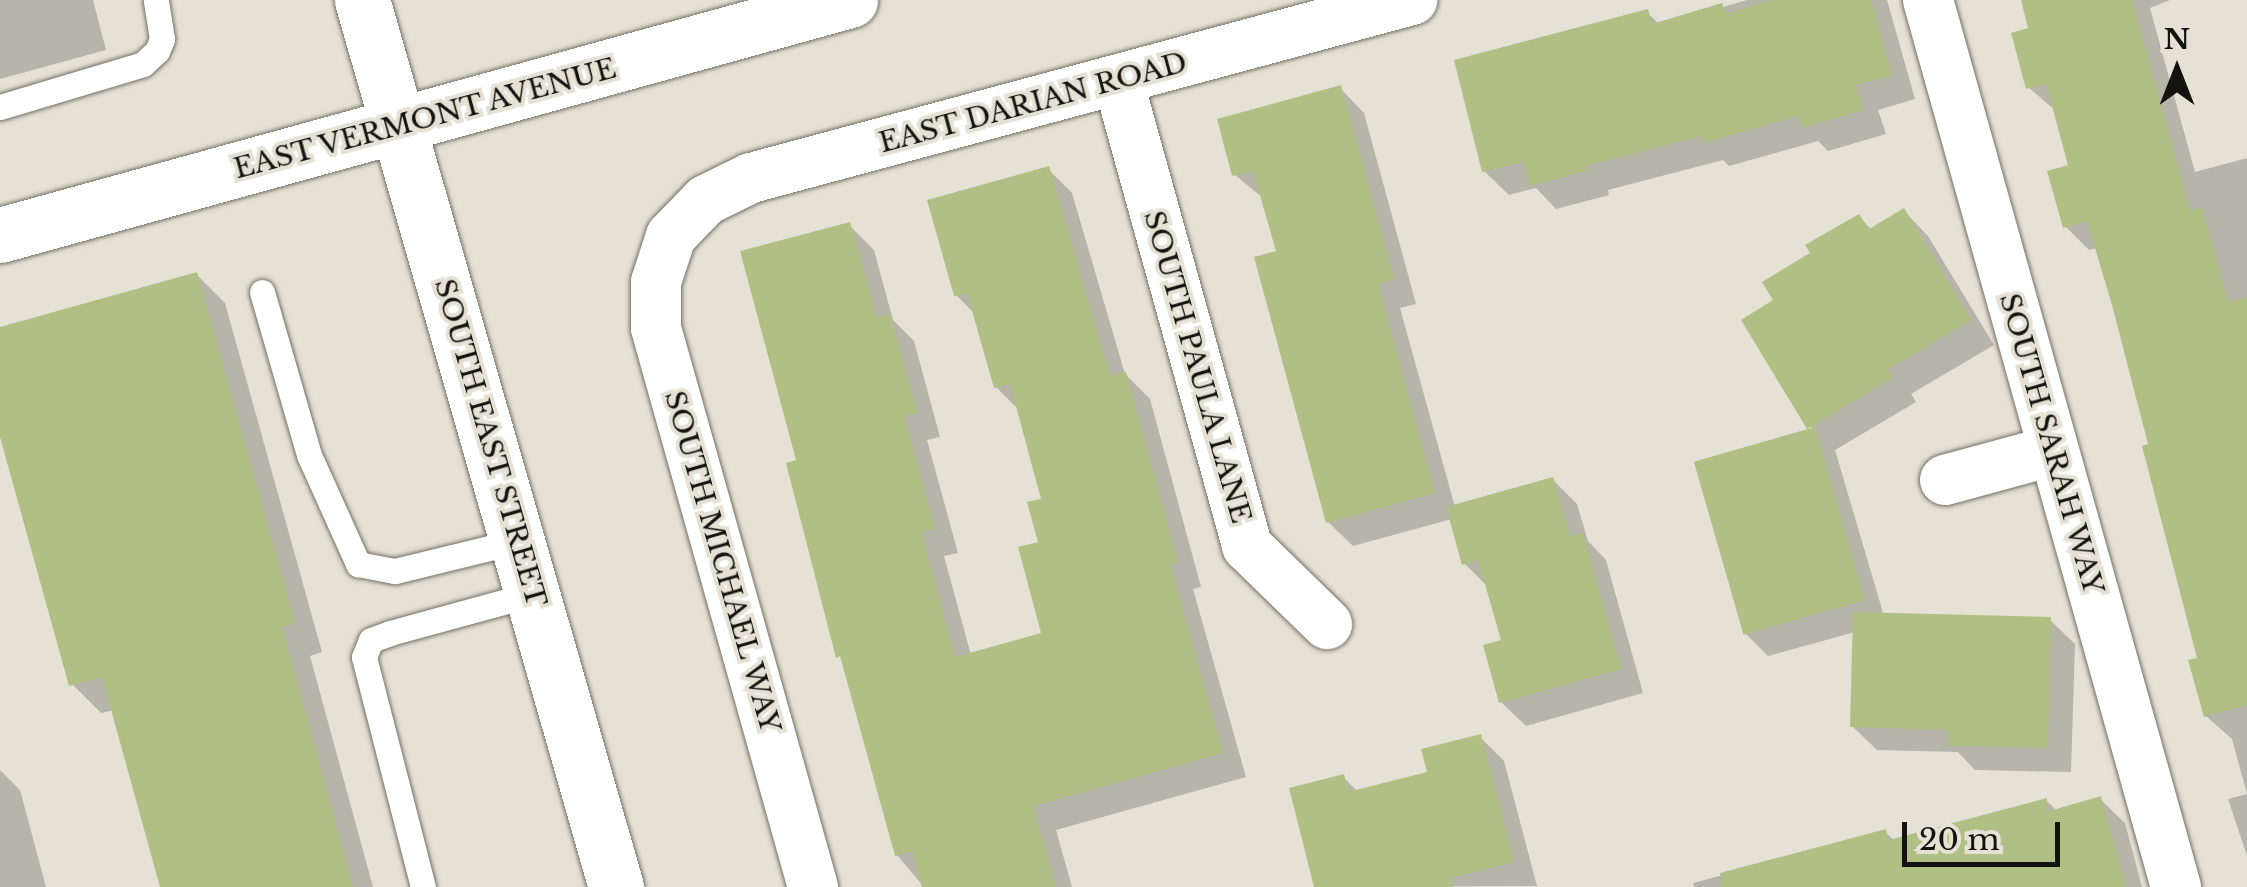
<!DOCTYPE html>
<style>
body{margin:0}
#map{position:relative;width:2247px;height:887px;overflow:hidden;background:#e5e1d4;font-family:"Libre Baskerville",serif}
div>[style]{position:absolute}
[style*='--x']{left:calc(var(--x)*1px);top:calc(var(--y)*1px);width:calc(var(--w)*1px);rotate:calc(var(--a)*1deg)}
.shadow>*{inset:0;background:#0003}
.building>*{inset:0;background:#b0c084;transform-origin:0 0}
.roads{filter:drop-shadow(0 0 2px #747065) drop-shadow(0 0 2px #747065)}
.lane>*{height:25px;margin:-12.5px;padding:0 12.5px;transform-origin:12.5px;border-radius:12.5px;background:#fff}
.street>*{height:50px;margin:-25px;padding:0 25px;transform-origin:25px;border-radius:25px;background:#fff}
.secondary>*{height:55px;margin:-27.5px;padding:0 27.5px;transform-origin:27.5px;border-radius:27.5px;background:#fff}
span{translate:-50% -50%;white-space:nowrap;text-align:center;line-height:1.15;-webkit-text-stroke:8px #e5e1d4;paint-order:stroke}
.street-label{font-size:28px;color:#15130f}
.north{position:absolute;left:2127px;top:20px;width:100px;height:100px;-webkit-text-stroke:8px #e5e1d4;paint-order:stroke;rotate:0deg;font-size:28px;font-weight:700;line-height:40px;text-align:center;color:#15130f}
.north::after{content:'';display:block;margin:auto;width:35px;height:45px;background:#15130f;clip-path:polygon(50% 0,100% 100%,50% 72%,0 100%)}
.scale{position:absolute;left:1902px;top:822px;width:158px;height:45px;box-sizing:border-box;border:5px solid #15130f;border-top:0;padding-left:12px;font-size:30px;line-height:35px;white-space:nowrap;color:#15130f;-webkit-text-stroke:8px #e5e1d4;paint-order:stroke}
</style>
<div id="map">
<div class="shadow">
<div style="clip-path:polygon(0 0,93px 0,106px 50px,0 79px)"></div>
<div style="clip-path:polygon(1747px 0,1887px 0,1915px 99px,1878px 110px,1886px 134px,1828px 151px,1818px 141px,1729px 166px,1723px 160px,1608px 190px,1609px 195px,1556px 209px,1536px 188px,1509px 195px,1484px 171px,1647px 12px,1660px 25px)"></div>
<div style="clip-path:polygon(2023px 0,2170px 0,2150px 8px,2195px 172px,2247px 158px,2247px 856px,2228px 799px,2247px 794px,2232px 739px,2206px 716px,2200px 659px,2152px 446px,2098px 248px,2089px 250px,2065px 226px,2071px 167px,2056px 111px,2029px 88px,2031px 30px)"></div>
<div style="clip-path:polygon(1340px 88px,1364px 113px,1416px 304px,1400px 308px,1455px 507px,1553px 480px,1577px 504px,1588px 541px,1606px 560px,1643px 693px,1526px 726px,1501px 702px,1504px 642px,1489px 588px,1464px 563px,1452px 519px,1353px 546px,1328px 522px,1279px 253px,1263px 198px,1235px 175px)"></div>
<div style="clip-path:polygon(1048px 169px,1072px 193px,1125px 374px,1150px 399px,1201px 587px,1193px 589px,1246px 777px,1056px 830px,1072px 887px,924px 887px,897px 855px,799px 462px,849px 225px,874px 250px,893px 320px,914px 341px,940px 437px,927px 440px,958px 553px,944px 556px,971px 655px,1044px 635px,1041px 544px,1044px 501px,1020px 411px,996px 387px,975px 314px,956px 295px)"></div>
<div style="clip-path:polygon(1904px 211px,1928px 236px,1994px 345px,1911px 394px,1916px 402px,1835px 450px,1884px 616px,2050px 620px,2075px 644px,2071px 772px,1975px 770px,1958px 752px,1877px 750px,1852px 726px,1855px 632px,1768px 656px,1744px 632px,1812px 430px,1776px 301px,1814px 254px,1859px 217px,1872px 230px)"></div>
<div style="clip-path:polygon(196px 274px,225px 303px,322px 652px,310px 656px,373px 887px,162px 887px,114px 710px,101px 713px,72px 684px,0 428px,0 329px)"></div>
<div style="clip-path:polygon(1480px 737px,1504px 761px,1537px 886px,1317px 887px,1343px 777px,1358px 792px,1430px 773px)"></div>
<div style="clip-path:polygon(0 770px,20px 790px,46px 887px,0 887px)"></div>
<div style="clip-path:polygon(2100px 799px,2125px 823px,2142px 887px,1694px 887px,1693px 883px,1885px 832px,1895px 841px,2046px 800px,2057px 811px)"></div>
</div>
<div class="building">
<div style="clip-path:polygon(1773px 0,1871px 0,1892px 75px,1856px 85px,1863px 110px,1802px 128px,1798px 116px,1703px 143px,1701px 136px,1585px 166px,1586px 171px,1530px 186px,1523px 162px,1482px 172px,1454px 60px,1648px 9px,1652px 24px,1722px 3px,1726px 14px)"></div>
<div style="clip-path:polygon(2021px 0,2132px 0,2190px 211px,2202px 207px,2228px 302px,2247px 297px,2247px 705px,2204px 717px,2188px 660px,2197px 658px,2142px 446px,2148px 444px,2112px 305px,2087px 221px,2063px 228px,2047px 171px,2068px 165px,2046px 84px,2026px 89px,2011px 33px,2028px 28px)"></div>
<div style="clip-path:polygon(1341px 85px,1394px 279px,1378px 284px,1435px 493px,1326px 523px,1254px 257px,1276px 251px,1253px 171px,1232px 176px,1217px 119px)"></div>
<div style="clip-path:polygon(1049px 166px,1110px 376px,1126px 372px,1178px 563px,1170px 565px,1223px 753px,1033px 806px,1056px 887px,922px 887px,912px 851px,895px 856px,840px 656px,836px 658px,786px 463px,796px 460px,740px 251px,850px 222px,877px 318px,890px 314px,917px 413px,904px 416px,935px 529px,921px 532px,955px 657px,1041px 633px,1018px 547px,1038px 542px,1027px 502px,1041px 499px,1010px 384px,994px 388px,967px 293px,954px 296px,927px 200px)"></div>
<div style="clip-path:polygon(1904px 208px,1971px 320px,1888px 369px,1893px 377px,1807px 429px,1741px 320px,1773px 300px,1762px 282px,1810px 253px,1805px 245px,1859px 214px,1869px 229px)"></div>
<div style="clip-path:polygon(197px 272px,295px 623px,282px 627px,353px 887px,160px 887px,102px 677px,69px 686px,0 437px,0 327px)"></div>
<div style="left:1815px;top:427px;width:180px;height:126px;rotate:74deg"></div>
<div style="clip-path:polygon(1553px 477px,1570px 536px,1583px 533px,1621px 669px,1499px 703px,1483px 645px,1501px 640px,1478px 560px,1462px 565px,1446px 507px)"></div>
<div style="clip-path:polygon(1853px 612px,2051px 617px,2048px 748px,1948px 746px,1948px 730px,1850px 727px)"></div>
<div style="clip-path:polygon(1481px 734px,1514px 862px,1451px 878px,1453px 887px,1314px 887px,1289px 788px,1344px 774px,1348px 792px,1427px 772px,1421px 749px)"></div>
<div style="clip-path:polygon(2101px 796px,2126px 887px,1722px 887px,1720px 873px,1886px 829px,1889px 840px,2047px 798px,2046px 812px)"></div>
</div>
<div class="roads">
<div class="lane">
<div style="--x:0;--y:107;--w:149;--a:-16.7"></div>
<div style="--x:143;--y:64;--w:19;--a:-43"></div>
<div style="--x:157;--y:51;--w:13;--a:-67"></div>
<div style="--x:162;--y:39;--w:39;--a:-99"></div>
<div style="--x:262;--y:292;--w:170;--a:73.9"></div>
<div style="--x:309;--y:455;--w:120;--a:65.8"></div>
<div style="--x:358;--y:564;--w:38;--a:11"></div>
<div style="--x:395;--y:571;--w:127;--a:-13.7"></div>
<div style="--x:423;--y:887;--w:237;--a:-104.4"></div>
<div style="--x:364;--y:657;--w:18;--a:-68"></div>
<div style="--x:371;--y:640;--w:20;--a:-20"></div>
<div style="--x:390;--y:633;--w:148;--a:-15.3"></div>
</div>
<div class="street">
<div style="--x:1928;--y:0;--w:921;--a:74.38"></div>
<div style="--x:1118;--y:80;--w:484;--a:74.5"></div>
<div style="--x:1247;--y:546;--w:112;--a:44.3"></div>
<div style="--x:1945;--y:480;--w:111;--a:-15.2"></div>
<div style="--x:813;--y:887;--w:581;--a:-105.69"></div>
<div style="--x:656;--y:328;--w:46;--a:-90"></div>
<div style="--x:656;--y:282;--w:48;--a:-71.9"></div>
<div style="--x:671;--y:236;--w:50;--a:-45.8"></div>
<div style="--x:706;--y:200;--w:50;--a:-26.1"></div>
<div style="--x:751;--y:178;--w:685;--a:-15.07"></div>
</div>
<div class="secondary">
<div style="--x:362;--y:0;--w:923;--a:74.02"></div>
<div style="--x:0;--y:235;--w:882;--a:-15.45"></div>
</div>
</div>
<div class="street-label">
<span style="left:1033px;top:103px;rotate:-15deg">EAST DARIAN ROAD</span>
<span style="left:425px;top:119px;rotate:-15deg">EAST VERMONT AVENUE</span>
<span style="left:1197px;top:367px;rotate:74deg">SOUTH PAULA LANE</span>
<span style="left:490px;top:443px;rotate:74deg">SOUTH EAST STREET</span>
<span style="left:2051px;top:444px;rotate:74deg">SOUTH SARAH WAY</span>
<span style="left:722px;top:562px;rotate:74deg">SOUTH MICHAEL WAY</span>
</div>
<div class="north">N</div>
<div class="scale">20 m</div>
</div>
